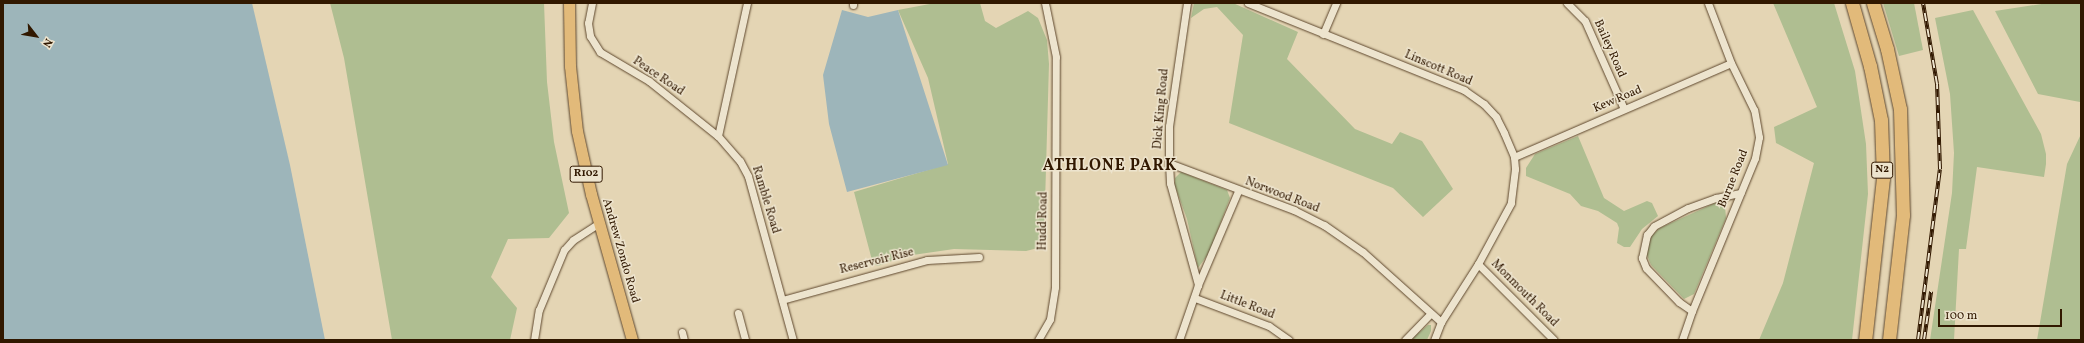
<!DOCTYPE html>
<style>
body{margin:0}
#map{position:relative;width:2084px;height:343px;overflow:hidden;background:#e4d5b4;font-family:Vollkorn,serif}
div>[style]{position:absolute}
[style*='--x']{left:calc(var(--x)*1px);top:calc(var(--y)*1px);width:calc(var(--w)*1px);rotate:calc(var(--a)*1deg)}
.green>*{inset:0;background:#afbe91}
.water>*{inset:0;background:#9db5ba}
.roads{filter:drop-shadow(0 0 1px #5e472d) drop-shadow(0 0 1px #5e472d)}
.street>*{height:7px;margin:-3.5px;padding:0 3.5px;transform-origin:3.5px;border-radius:3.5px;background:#ede4ce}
.primary>*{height:11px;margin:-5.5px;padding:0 5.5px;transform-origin:5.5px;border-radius:5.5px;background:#e2ba7a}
.highway>*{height:13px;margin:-6.5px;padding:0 6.5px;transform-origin:6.5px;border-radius:6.5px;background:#e2ba7a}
.rail>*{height:4px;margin-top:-2px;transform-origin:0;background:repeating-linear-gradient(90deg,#ede4ce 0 8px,#311800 0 16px);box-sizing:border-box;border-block:1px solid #311800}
span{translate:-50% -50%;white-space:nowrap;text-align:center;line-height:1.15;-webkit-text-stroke:3px #ede4ce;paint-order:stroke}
.shield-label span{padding:1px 3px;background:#ede4ce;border:1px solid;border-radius:3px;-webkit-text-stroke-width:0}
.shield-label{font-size:11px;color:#311800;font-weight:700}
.street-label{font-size:12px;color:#311800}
.district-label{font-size:16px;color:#311800;font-weight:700;letter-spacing:1px}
.frame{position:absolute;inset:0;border:4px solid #311800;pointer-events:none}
.north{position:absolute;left:16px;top:16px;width:40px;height:40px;-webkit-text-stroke:3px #ede4ce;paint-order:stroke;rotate:121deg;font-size:11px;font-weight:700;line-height:16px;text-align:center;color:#311800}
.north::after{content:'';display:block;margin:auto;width:14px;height:18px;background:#311800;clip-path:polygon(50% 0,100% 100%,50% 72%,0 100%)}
.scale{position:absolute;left:1938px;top:309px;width:124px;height:18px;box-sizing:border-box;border:2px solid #311800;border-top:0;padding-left:5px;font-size:12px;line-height:14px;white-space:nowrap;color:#311800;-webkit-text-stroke:3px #ede4ce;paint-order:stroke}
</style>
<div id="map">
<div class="green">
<div style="clip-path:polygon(330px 3px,544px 3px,547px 82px,554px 142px,569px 213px,549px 238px,508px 239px,491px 277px,517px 308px,510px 340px,392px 340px,344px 58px)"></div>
<div style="clip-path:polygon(935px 3px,980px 3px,985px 21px,996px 28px,1028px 11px,1038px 18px,1047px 40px,1049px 64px,1044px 238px,1038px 248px,1026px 251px,954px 249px,906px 256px,878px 266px,873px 264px,854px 192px,948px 164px,928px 78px,898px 10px)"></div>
<div style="clip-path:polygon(1194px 3px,1233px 3px,1298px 32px,1287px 59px,1355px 129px,1392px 144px,1400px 132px,1422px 141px,1453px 189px,1423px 217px,1393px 188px,1229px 123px,1243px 35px,1217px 7px,1204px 9px,1191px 18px)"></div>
<div style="clip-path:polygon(1773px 3px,1834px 3px,1855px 71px,1866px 144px,1868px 194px,1852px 340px,1759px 340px,1783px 283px,1814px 163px,1776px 143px,1774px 127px,1817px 107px)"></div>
<div style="clip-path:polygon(1883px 3px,1914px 3px,1923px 50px,1899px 56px)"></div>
<div style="clip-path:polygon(2048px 3px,2081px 3px,2081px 340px,2037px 340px,2067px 164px,2081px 134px,2080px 102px,2038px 94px,1995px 11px)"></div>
<div style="clip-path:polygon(1973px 10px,2041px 134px,2046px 154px,2046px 164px,2044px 177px,1977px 167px,1966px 249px,1959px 249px,1954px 340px,1930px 340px,1952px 193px,1954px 153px,1950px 94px,1935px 18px)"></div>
<div style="clip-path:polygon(1578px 136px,1604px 198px,1624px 211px,1647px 201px,1652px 203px,1658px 216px,1642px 229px,1630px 247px,1624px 247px,1617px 243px,1619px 228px,1617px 223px,1598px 211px,1581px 206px,1570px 194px,1526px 176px,1526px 168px,1535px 154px)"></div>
<div style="clip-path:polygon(1181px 172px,1227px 190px,1230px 198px,1209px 253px,1198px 268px,1187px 219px,1175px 186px,1175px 178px)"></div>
<div style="clip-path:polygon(1715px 203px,1725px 206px,1726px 218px,1694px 294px,1684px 299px,1651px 265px,1647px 255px,1648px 244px,1652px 235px,1660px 228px)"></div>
<div style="clip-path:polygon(1428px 325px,1431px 325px,1431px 331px,1427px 340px,1410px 340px)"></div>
</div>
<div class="water">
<div style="clip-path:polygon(3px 3px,252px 3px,290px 165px,325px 340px,3px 340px)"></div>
<div style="clip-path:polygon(842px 10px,868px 17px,898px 10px,948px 165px,847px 192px,829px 124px,823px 75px)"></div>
</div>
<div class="roads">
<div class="street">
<div style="--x:592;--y:3;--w:20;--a:101"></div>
<div style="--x:588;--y:23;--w:13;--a:81"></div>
<div style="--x:590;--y:36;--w:19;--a:58"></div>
<div style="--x:600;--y:52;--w:57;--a:30.6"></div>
<div style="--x:649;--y:81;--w:88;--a:38.6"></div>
<div style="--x:747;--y:3;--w:136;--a:102.3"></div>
<div style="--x:718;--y:136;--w:33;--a:49"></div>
<div style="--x:740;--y:161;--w:17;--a:62"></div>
<div style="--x:748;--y:176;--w:170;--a:74.7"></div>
<div style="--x:853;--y:3;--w:2;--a:90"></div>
<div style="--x:1187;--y:3;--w:124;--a:98.3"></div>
<div style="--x:1169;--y:126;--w:37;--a:90"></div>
<div style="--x:1169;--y:163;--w:20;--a:87"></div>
<div style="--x:1170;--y:183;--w:106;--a:74.6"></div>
<div style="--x:1248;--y:3;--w:233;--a:21.9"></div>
<div style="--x:1464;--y:90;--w:24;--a:35"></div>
<div style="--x:1484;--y:104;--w:18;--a:47"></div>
<div style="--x:1496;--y:117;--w:18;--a:63"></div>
<div style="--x:1504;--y:133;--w:26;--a:67"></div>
<div style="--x:1514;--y:157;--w:12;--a:85"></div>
<div style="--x:1515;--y:169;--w:34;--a:97"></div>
<div style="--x:1511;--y:203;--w:69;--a:118.4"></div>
<div style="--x:1478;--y:264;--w:69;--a:122.5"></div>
<div style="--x:1441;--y:322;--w:19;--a:111"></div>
<div style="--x:1567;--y:3;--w:25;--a:45"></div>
<div style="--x:1585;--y:21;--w:96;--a:66.1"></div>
<div style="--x:1323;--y:34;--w:34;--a:-67"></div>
<div style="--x:1514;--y:157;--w:236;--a:-23.4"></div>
<div style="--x:1169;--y:163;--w:134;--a:20.6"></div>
<div style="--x:1294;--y:210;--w:34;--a:27"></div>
<div style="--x:1324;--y:225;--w:47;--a:34.7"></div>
<div style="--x:1363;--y:252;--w:105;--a:41.9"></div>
<div style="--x:1478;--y:264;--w:107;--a:45"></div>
<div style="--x:1195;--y:298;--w:79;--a:20.7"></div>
<div style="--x:1269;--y:326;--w:24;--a:35"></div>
<div style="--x:782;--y:300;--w:150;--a:-15.4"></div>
<div style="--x:927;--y:260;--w:52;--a:-3.3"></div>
<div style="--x:1692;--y:311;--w:16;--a:-145"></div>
<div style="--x:1679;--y:302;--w:47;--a:-134.1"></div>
<div style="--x:1646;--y:268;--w:11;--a:-112"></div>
<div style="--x:1642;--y:258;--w:24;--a:-78"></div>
<div style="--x:1647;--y:235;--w:11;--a:-52"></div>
<div style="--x:1654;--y:226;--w:38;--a:-28"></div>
<div style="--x:1688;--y:208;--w:30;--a:-20"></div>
<div style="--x:1716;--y:198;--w:25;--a:-12"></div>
<div style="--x:738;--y:313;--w:28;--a:75"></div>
<div style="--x:682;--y:332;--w:8;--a:76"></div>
<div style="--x:534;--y:340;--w:30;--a:-81"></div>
<div style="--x:539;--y:310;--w:65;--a:-67.4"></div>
<div style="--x:564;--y:250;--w:13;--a:-48"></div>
<div style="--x:573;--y:240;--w:31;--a:-33"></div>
<div style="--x:1038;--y:340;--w:24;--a:-60"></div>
<div style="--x:1050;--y:319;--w:32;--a:-81"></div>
<div style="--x:1055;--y:287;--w:230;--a:-89.8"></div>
<div style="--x:1056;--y:57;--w:55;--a:-101.5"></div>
<div style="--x:1179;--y:340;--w:58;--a:-70.9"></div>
<div style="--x:1198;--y:285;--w:102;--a:-66.9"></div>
<div style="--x:1405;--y:340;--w:36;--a:-46"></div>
<div style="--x:1682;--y:340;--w:31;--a:-71"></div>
<div style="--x:1692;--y:311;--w:165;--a:-67.6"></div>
<div style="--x:1755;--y:158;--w:21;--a:-79"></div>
<div style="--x:1759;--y:137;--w:27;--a:-100"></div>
<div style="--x:1754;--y:110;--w:52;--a:-116.1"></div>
<div style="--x:1731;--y:63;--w:64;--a:-111"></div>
</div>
<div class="primary">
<div style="--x:569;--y:3;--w:63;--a:89.1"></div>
<div style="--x:570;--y:66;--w:65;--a:83.9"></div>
<div style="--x:577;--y:131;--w:65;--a:77.5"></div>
<div style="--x:591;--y:194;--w:152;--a:74.3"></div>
</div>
<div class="highway">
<div style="--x:1852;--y:3;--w:66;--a:74.1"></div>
<div style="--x:1870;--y:66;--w:55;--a:78.5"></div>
<div style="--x:1881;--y:120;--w:58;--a:88"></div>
<div style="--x:1883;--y:178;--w:163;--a:96.3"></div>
<div style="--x:1873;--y:3;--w:48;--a:73.1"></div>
<div style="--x:1887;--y:49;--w:61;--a:77.8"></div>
<div style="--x:1900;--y:109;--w:106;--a:88.4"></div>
<div style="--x:1903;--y:215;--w:126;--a:96.4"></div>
</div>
</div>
<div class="rail">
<div style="--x:1918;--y:340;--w:172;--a:-82.7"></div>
<div style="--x:1940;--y:169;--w:85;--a:-92"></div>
<div style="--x:1937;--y:84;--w:82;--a:-99.8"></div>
<div style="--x:1924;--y:340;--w:49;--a:-81.7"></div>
</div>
<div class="shield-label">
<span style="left:1882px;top:170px">N2</span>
<span style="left:586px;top:174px">R102</span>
</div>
<div class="street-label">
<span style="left:1609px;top:49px;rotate:66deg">Bailey Road</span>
<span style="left:1438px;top:69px;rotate:23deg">Linscott Road</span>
<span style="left:658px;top:77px;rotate:34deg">Peace Road</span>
<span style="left:1618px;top:100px;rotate:-23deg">Kew Road</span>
<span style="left:1162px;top:109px;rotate:-85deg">Dick King Road</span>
<span style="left:1734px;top:179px;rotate:-68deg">Burne Road</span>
<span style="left:1282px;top:196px;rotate:21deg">Norwood Road</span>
<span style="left:765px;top:200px;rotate:73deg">Ramble Road</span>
<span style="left:1044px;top:221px;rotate:-89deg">Hudd Road</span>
<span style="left:620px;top:251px;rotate:74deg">Andrew Zondo Road</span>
<span style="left:877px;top:262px;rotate:-14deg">Reservoir Rise</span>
<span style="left:1524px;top:294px;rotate:45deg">Monmouth Road</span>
<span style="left:1247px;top:306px;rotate:21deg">Little Road</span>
</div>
<div class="district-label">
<span style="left:1110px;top:166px">ATHLONE PARK</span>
</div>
<div class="frame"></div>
<div class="north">N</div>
<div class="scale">100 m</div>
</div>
